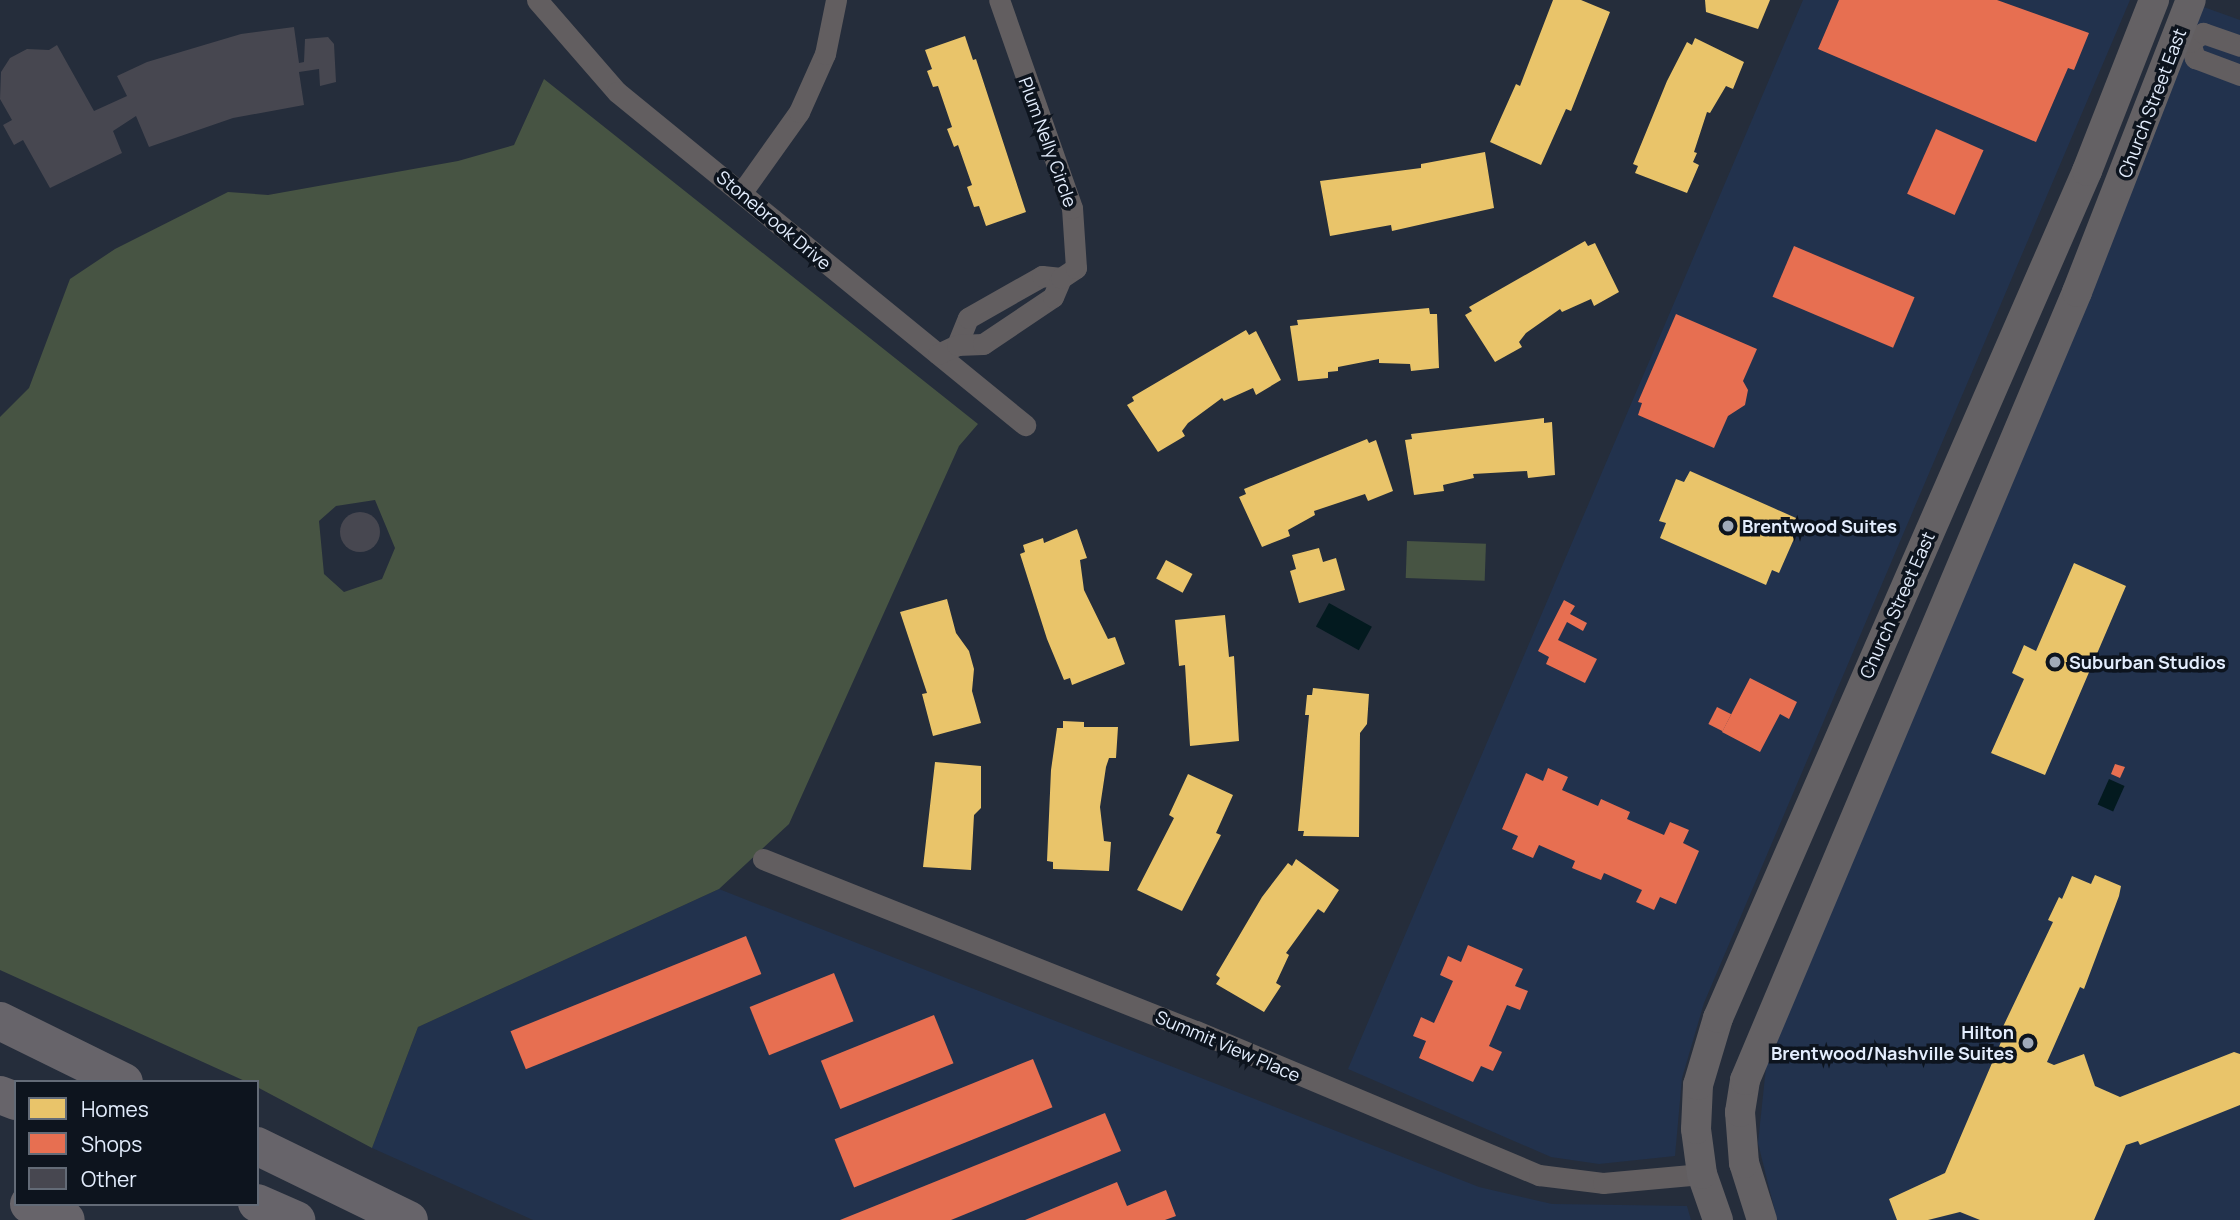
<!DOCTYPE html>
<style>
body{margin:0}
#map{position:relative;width:2240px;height:1220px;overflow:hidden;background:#252d3b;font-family:Manrope,sans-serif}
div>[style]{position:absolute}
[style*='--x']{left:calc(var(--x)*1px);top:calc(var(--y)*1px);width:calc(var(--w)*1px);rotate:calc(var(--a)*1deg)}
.built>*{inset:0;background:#22324d}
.green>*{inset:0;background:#475443;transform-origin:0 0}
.water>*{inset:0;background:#031a1f;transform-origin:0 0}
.homes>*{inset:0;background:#e9c46a;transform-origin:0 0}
.shops>*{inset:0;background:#e76f51;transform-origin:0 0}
.building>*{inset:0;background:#474750}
.round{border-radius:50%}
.street>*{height:21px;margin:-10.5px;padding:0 10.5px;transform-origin:10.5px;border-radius:10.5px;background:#625e60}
.secondary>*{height:30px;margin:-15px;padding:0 15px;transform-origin:15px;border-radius:15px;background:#646164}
.highway>*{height:38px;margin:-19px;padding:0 19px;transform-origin:19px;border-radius:19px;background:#67646a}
.dots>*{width:19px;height:19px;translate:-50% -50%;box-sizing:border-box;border:4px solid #0d141e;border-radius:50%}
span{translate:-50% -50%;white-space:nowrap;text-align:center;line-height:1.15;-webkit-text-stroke:7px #0d141e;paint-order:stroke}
.street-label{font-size:18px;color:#e3edfd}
.poi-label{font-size:18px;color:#e3edfd;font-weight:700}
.left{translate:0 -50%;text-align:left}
.right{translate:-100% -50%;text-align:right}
.legend{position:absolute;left:14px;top:1080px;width:245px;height:126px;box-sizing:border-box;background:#0d141e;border:2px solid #636b77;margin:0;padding:9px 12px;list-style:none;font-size:21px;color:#e3edfd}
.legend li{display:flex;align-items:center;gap:14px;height:35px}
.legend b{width:35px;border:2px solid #636b77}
</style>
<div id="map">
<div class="built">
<div style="clip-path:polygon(1803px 0,2130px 0,1704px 1003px,1682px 1078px,1675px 1156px,1599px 1164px,1551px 1157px,1348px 1069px)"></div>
<div style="clip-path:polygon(2198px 5px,2240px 20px,2240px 1220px,1777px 1220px,1758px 1143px,1766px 1067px)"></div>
<div style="clip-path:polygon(719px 889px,1479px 1187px,1552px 1204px,1687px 1206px,1691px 1220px,533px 1220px,372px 1148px,418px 1027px)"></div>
</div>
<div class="green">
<div style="clip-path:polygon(evenodd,544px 79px,978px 424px,959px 446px,789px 824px,719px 889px,418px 1027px,372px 1148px,257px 1087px,257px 1082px,247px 1082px,0 970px,0 417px,29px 388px,70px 279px,115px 249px,228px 192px,268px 195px,458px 161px,514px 145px,544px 79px,375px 500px,395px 548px,382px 579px,344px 592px,324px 574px,319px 521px,336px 506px,375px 500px)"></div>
<div style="left:1407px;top:541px;width:79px;height:37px;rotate:2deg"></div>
</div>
<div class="water">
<div style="left:1329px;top:603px;width:49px;height:27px;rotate:29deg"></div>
<div style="left:2109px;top:779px;width:17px;height:28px;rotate:24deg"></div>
</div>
<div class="homes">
<div style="clip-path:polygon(1553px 0,1581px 0,1610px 12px,1571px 111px,1566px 109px,1541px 165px,1490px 142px,1516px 84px,1520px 86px)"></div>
<div style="clip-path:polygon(1705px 0,1770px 0,1758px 29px,1706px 12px)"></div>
<div style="clip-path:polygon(965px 36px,973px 60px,976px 59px,1026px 212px,986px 226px,979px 206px,974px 207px,967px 187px,972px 185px,958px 145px,954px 147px,947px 129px,952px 127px,938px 86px,933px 87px,927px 71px,932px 69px,925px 50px)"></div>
<div style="clip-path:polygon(1695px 38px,1744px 62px,1733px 89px,1726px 86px,1710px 113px,1707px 112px,1694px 152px,1697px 153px,1693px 162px,1699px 165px,1687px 193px,1635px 173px,1638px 166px,1633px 164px,1667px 81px,1687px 42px,1692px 45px)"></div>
<div style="clip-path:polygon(1485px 152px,1494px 208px,1392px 231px,1391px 225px,1330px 236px,1320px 181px,1421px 168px,1421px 164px)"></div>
<div style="clip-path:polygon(1585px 241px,1588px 246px,1595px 243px,1619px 292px,1594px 306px,1591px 299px,1562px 312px,1560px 309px,1526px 333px,1519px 342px,1522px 347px,1495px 362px,1465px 315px,1472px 311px,1469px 307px)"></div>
<div style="clip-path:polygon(1429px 308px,1430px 314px,1437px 314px,1439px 368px,1411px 371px,1410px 364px,1379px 363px,1379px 359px,1338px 367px,1338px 371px,1328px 372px,1328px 378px,1298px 381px,1290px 326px,1298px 325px,1297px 320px)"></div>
<div style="clip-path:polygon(1246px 330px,1249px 335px,1256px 331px,1281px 380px,1256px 395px,1253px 388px,1224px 401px,1222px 398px,1188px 423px,1182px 431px,1185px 436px,1158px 452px,1127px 405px,1134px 401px,1132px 397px)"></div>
<div style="clip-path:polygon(1544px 418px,1544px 423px,1552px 422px,1555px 475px,1528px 478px,1527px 471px,1473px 474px,1474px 478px,1443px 485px,1444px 491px,1414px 495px,1405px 440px,1412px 439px,1411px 434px)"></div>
<div style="clip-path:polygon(1367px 439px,1369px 443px,1376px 440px,1393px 491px,1368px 501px,1365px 494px,1314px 511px,1315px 515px,1288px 530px,1290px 536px,1262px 547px,1239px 497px,1246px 494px,1244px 489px)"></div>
<div style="clip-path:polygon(1690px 471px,1796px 518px,1791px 529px,1797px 532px,1779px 573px,1772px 570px,1766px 585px,1660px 538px,1666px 523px,1659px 521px,1676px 479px,1684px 482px)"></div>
<div style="clip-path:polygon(1077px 529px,1087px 558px,1080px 560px,1084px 590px,1108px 639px,1115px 637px,1125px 664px,1072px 685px,1070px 678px,1064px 680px,1047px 639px,1020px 554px,1025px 552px,1023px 545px,1043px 538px,1044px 543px)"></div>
<div style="clip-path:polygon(1319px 548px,1323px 562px,1336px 558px,1345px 590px,1299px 603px,1290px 571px,1296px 569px,1292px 555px)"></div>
<div style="left:1166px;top:560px;width:30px;height:21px;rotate:28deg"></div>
<div style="clip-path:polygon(2074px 563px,2126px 586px,2045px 775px,1991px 753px,2024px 679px,2012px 673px,2024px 645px,2036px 651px)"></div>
<div style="clip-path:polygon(947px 599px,956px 633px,969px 651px,974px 669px,972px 691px,981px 723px,933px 736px,922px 694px,927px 693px,900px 612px)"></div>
<div style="clip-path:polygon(1225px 615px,1229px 657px,1234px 656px,1239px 741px,1190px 746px,1185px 665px,1179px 666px,1175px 620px)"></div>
<div style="clip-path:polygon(1313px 688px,1369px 694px,1367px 724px,1360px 733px,1359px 837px,1303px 836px,1304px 831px,1298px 831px,1309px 715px,1305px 715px,1307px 695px,1312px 695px)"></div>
<div style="clip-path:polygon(1063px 721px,1084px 722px,1084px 727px,1118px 727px,1116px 758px,1109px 758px,1106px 767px,1100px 807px,1104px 841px,1111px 842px,1109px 871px,1053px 869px,1053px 862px,1047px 861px,1051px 770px,1057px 728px,1063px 728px)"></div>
<div style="clip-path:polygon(935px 762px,981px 766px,981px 808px,974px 815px,971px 870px,923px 867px)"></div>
<div style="clip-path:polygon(1188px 774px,1233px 795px,1216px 833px,1221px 835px,1182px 911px,1137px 890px,1174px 818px,1169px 815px)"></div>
<div style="clip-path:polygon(1296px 859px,1339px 890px,1324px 913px,1318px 909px,1286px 953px,1289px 955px,1276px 983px,1281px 986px,1264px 1012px,1216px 984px,1220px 978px,1216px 975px,1262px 897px,1288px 863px,1292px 866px)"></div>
<div style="clip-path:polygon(2095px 875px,2121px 886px,2119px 896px,2084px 989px,2080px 987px,2047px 1062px,2054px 1065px,2084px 1054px,2095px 1086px,2120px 1097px,2234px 1052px,2240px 1054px,2240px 1105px,2140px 1145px,2138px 1141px,2126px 1145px,2094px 1220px,1980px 1220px,1960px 1212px,1928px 1220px,1897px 1220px,1889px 1199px,1945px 1173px,2004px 1035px,2000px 1033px,2053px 922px,2048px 920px,2059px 897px,2062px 899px,2072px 876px,2091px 884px)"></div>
</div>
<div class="shops">
<div style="clip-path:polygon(1839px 0,1997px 0,2089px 33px,2074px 70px,2068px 68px,2036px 142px,1818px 49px)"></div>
<div style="left:1936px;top:129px;width:52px;height:71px;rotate:24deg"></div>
<div style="left:1794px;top:246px;width:131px;height:55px;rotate:23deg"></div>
<div style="clip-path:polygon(1676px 314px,1757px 349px,1743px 381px,1748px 390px,1745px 405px,1728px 416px,1714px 448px,1638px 415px,1642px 403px,1638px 402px)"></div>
<div style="clip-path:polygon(1564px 600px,1575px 606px,1570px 614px,1587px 623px,1583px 631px,1567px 622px,1558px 640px,1597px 659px,1585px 683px,1546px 664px,1549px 657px,1538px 651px)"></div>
<div style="clip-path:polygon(1750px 678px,1797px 702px,1789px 719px,1780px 714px,1760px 752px,1722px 732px)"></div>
<div style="left:1717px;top:707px;width:16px;height:19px;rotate:27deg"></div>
<div style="clip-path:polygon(2115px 764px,2125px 767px,2120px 778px,2111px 774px)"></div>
<div style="clip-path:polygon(1548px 768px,1568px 777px,1562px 790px,1598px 806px,1601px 799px,1630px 812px,1627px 819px,1664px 835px,1670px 822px,1689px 830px,1683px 843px,1699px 851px,1676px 904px,1660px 897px,1654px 910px,1636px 902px,1642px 890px,1604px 873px,1601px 880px,1572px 868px,1575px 861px,1539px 845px,1533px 858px,1512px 849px,1518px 836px,1502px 829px,1526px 773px,1543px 781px)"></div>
<div style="left:746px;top:936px;width:41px;height:254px;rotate:68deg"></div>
<div style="clip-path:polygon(1468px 945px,1523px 969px,1515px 986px,1528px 991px,1520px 1010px,1507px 1005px,1489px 1046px,1502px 1052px,1493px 1071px,1481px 1066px,1473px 1082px,1419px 1058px,1426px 1041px,1413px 1036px,1421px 1017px,1434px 1023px,1453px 981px,1440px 975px,1448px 956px,1461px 962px)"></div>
<div style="left:834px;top:973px;width:52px;height:91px;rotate:68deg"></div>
<div style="left:934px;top:1015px;width:52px;height:122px;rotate:68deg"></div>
<div style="left:1033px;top:1059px;width:52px;height:214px;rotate:68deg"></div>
<div style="clip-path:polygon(1105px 1113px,1121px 1151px,951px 1220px,840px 1220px)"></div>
<div style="clip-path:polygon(1117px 1182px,1127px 1206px,1166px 1190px,1176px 1216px,1165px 1220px,1025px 1220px)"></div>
</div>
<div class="building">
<div style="clip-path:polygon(294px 27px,299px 63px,304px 62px,305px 39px,328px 37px,334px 44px,336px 82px,320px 86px,319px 69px,299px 72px,304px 105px,233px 118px,149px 147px,136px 116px,113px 131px,122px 153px,50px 188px,23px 140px,14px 145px,3px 125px,12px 120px,0 99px,1px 72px,10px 58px,27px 49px,49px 50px,57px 45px,94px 111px,127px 96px,117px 76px,147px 62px,241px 34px)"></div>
<div class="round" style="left:340px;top:512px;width:40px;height:40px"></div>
</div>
<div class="street">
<div style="--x:537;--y:0;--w:122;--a:49"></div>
<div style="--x:617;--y:92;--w:527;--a:39.22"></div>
<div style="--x:2178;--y:35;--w:14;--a:30"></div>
<div style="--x:2190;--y:42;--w:17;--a:73"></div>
<div style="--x:2195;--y:58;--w:48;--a:20.7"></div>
<div style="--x:2190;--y:42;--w:16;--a:-35"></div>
<div style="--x:2203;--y:33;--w:39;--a:19"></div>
<div style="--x:742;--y:192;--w:98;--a:-54.5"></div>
<div style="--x:799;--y:112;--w:64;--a:-65.9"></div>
<div style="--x:825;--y:54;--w:55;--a:-78.5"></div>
<div style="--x:957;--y:345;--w:29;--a:-68"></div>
<div style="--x:968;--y:318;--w:85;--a:-29.6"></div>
<div style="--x:1042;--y:276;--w:19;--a:6"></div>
<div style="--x:938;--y:354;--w:21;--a:-25"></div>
<div style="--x:957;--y:345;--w:26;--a:-2"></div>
<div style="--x:983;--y:344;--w:84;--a:-33.9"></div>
<div style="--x:1053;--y:297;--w:21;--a:-67"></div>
<div style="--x:1061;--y:278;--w:18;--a:-34"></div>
<div style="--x:1076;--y:268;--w:60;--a:-93.8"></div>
<div style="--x:1072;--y:208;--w:220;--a:-109.3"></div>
<div style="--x:763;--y:859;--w:466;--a:21.7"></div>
<div style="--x:1196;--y:1031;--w:372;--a:22.8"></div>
<div style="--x:1539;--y:1175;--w:64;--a:7.1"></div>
<div style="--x:1603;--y:1183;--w:99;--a:-5.2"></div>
</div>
<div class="secondary">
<div style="--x:1718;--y:1220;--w:49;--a:-109.2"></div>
<div style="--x:1702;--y:1174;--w:45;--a:-97.6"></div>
<div style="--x:1696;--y:1129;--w:44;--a:-87.4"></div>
<div style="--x:1698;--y:1085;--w:70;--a:-73.4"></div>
<div style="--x:1718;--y:1018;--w:924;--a:-66.46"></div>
<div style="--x:2087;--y:171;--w:184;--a:-68.6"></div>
<div style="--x:1762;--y:1220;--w:60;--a:-107.5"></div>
<div style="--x:1744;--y:1163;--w:51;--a:-94.5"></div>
<div style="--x:1740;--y:1112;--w:32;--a:-81"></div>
<div style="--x:1745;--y:1080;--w:855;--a:-67.15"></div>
<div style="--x:2077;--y:292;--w:313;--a:-68.7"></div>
</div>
<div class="highway">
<div style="--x:0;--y:1021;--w:138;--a:26.2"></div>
<div style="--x:0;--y:1095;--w:17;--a:21"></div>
<div style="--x:257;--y:1146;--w:169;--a:26"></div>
<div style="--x:257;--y:1203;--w:43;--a:23.6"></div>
<div style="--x:29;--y:1204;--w:40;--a:23.4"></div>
</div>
<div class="dots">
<div style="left:1728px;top:526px;background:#a0aab9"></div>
<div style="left:2055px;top:662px;background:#a0aab9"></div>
<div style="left:2028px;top:1043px;background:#a0aab9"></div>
</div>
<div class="street-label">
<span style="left:2152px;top:103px;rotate:-69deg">Church Street East</span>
<span style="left:1048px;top:142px;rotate:70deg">Plum Nelly Circle</span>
<span style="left:774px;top:220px;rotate:40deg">Stonebrook Drive</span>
<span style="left:1897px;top:605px;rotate:-66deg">Church Street East</span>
<span style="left:1228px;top:1046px;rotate:23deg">Summit View Place</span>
</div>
<div class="poi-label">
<span class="left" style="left:1742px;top:526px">Brentwood Suites</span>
<span class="left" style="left:2069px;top:662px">Suburban Studios</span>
<span class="right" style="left:2014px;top:1043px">Hilton<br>Brentwood/Nashville Suites</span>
</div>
<ul class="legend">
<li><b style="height:19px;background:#e9c46a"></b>Homes</li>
<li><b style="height:19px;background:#e76f51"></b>Shops</li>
<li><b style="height:19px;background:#474750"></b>Other</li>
</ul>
</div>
